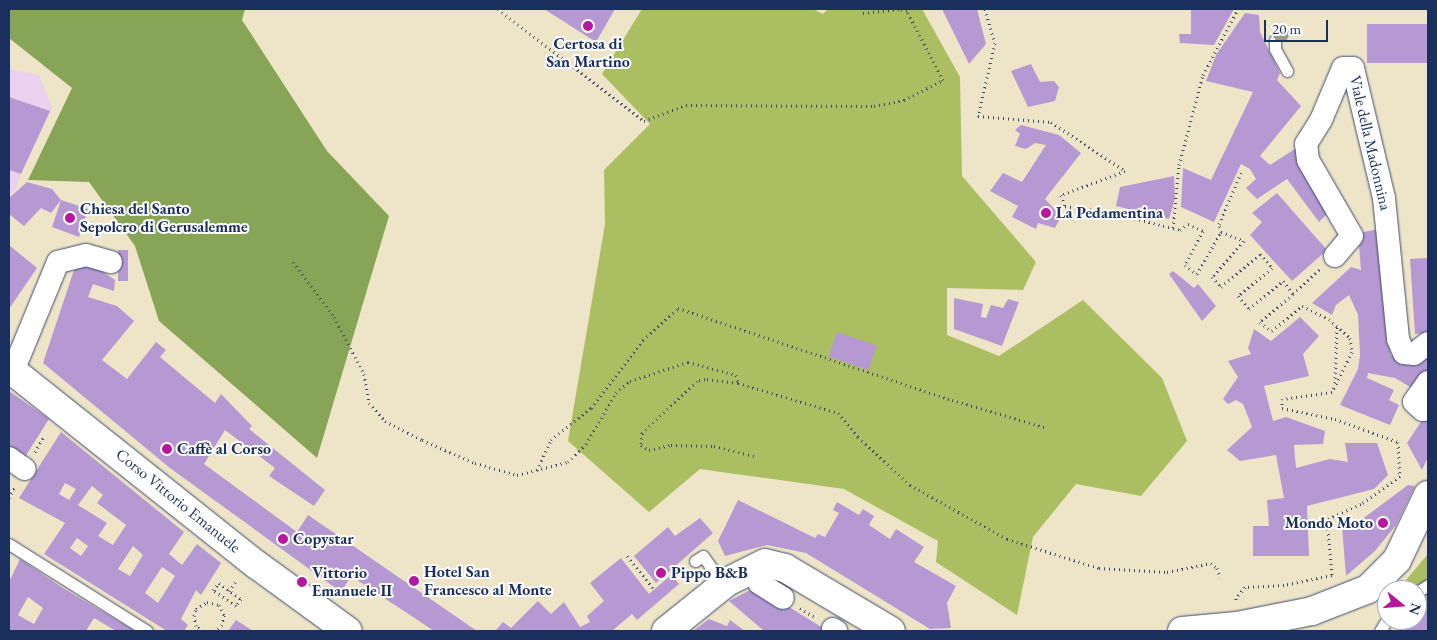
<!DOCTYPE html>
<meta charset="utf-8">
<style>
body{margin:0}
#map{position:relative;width:1437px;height:640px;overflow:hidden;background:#eee5c8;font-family:"EB Garamond",serif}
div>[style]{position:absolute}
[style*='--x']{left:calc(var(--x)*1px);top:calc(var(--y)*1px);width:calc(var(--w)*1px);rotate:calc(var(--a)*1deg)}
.built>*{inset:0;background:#ead1ed}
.green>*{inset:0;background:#abbe61}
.forest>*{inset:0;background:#88a557}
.building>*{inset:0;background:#b699d3;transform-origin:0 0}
.path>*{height:3px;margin-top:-1.5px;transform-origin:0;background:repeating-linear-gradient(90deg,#3b4a6e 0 1px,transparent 0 5px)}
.roads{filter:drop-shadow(0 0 1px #3b4a6e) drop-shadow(0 0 1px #3b4a6e)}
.lane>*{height:11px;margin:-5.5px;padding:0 5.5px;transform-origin:5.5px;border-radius:5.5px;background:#fff}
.street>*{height:22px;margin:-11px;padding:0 11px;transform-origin:11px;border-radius:11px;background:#fff}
.primary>*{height:28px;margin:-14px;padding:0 14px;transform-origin:14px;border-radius:14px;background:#fff}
.trees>*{width:16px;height:16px;margin:-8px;border-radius:50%;background:#959c8e}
.dots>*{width:14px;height:14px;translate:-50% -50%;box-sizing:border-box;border:2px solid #fff;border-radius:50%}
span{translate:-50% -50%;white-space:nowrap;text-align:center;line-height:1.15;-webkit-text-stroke:4px #fff;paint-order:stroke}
.poi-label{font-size:16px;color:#1b2f5e;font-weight:700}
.left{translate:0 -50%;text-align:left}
.right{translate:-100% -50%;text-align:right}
.street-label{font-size:16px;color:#1b2f5e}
.frame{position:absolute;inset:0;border:10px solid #1b2f5e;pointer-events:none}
.north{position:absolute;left:1377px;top:580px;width:50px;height:50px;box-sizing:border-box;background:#fff;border:1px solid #a4acbf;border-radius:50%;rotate:107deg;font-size:14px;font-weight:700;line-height:20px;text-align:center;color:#1b2f5e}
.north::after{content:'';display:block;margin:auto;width:18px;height:22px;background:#b5179e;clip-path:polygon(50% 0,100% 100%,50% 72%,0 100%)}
.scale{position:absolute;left:1264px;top:20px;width:64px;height:22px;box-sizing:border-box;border:2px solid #1b2f5e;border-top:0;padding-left:6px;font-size:15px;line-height:18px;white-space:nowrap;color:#1b2f5e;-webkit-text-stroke:4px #fff;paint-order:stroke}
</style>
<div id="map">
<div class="built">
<div style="clip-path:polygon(9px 69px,39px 75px,52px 108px,21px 174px,17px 188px,9px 196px)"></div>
</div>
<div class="green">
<div style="clip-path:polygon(642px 9px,813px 9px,823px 14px,828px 9px,922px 9px,960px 77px,962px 176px,1036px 262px,1023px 290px,947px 288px,947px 335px,999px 356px,1083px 300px,1162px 378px,1187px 441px,1141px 496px,1076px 484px,1033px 537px,1017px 615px,936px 562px,938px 541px,844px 489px,700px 469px,649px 512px,568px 441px,605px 224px,604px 170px,650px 124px,602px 74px)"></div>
<div style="clip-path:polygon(1428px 554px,1428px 611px,1419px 612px,1417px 590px,1410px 590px,1406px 580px)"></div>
</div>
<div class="forest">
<div style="clip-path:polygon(9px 9px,245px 9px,242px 20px,327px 151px,389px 216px,317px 458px,159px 321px,135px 246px,89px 182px,28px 180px,72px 88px,9px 38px)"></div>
</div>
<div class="building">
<div style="clip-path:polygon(544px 9px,615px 9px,596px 42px)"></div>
<div style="clip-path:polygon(942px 9px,977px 9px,986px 44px,969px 64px)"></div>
<div style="clip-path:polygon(1191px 9px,1234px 9px,1214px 45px,1180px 43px,1179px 34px,1191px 34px)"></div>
<div style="clip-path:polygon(1245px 13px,1259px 15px,1260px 32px,1280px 73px,1277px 80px,1301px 106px,1260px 156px,1270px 165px,1301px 145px,1330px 211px,1319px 222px,1287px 179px,1257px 199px,1246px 188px,1256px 179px,1250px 169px,1241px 164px,1214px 222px,1181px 207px,1183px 168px,1211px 180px,1253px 92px,1206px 81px,1216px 55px)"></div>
<div style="left:1428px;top:24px;width:39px;height:61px;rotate:90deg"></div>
<div style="clip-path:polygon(1031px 64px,1040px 82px,1054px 81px,1059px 87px,1055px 101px,1028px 107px,1011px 71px)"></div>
<div style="clip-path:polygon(9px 97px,50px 111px,21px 174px,9px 170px)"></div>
<div style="clip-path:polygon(1021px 125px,1059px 135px,1081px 153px,1045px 199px,1061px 216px,1055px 228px,1038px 223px,1036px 229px,1012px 217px,1018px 206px,990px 191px,1003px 173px,1022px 182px,1046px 145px,1035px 143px,1026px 149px,1015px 146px,1020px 134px,1015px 130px)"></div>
<div style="clip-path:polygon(1174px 176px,1175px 198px,1169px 219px,1116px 206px,1120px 187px)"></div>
<div style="clip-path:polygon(27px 182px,52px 189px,61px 200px,88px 209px,79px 237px,52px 227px,61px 200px,51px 213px,41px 208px,24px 226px,9px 214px,9px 198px)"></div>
<div style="clip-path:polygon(1277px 193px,1327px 250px,1292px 281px,1250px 235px,1262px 222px,1252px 213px)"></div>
<div style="clip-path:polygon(1380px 229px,1391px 355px,1421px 358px,1428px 352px,1428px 374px,1417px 391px,1395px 378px,1368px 373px,1367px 378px,1394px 390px,1389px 400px,1399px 405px,1390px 425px,1340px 405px,1358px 369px,1360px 355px,1358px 315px,1349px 295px,1336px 305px,1332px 315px,1312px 303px,1351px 267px,1361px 270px,1358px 233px)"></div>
<div style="clip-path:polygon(9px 245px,37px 268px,9px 309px)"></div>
<div style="left:118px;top:250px;width:10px;height:31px"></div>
<div style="clip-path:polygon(1428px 258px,1428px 333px,1415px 334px,1410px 259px)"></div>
<div style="clip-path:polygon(94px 266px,115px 280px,114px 291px,93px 284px,88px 297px,117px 306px,134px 321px,102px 360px,127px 379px,156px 342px,166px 350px,160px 357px,215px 403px,221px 394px,252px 426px,249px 429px,325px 490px,314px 506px,269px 476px,275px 468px,225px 430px,204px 464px,297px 532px,308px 515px,477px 631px,434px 631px,351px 576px,341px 592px,170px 468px,43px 363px,75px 267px)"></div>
<div style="clip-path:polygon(1173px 271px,1194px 288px,1198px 284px,1216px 306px,1202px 321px,1169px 274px)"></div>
<div style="clip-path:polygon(954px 298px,983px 304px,981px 317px,986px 318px,991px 305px,1003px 308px,1008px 299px,1019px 302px,1002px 346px,954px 329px)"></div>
<div style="clip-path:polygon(1300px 317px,1319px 336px,1303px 354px,1309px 376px,1264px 386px,1273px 421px,1286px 417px,1325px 431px,1323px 444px,1294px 445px,1296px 468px,1330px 459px,1348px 462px,1345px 443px,1377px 443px,1388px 475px,1374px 489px,1307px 506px,1309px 556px,1253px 556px,1253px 526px,1269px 526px,1267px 500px,1284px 498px,1276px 455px,1240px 461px,1227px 450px,1252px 427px,1243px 404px,1236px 400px,1228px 404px,1223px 399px,1238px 377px,1228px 361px,1251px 354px,1248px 348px,1254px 329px,1271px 341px)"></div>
<div style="left:837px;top:332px;width:42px;height:26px;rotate:19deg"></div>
<div style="clip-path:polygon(9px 391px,49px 419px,23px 460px,9px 451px)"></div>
<div style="clip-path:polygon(1428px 411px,1428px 457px,1422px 470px,1407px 443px)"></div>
<div style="clip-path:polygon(evenodd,61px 432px,184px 532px,169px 554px,182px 565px,197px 544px,221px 563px,201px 595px,196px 590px,181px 619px,188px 625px,184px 631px,167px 631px,44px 554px,65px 523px,19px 498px,61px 432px,65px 483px,76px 489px,69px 500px,59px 494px,65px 483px,61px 432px,92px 486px,103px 495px,97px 503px,126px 525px,113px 545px,98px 536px,107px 523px,78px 505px,92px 486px,61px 432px,77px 538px,88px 546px,81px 556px,70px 548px,77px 538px,61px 432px,133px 546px,143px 555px,130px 576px,118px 569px,133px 546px,61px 432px,162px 567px,175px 576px,158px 603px,145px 593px,162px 567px)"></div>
<div style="clip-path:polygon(1408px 485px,1415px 486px,1396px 525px,1375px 551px,1346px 576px,1342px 527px,1361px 520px)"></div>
<div style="clip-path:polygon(738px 500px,815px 538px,818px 534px,825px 537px,839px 513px,833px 510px,837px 502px,859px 515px,863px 509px,874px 516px,869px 525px,890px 539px,896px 529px,924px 547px,914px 562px,956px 586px,947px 603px,951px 628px,930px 629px,806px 553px,767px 545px,725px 556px,718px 541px)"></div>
<div style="clip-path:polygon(700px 518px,713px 533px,656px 583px,634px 556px,668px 527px,675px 536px)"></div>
<div style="clip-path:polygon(621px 558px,649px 594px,671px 575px,679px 584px,637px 620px,632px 614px,612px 631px,495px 631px,503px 622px,511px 628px,538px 601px,551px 614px,564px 602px,580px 627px,590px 622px,587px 616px,604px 601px,590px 583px)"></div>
<div style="clip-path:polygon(evenodd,20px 559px,63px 588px,135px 631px,116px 631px,94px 618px,86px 631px,9px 631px,9px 582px,20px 559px,28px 597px,43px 608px,34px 624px,18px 615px,28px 597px)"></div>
<div style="clip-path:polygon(754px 588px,761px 590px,828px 631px,764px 631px,729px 601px)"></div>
<div style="clip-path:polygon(1428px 611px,1428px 631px,1404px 631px,1403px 620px,1417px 620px,1417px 612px)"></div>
<div style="clip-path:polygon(709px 619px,727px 626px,730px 620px,745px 631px,693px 631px)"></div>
<div style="clip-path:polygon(236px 620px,253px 631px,228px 631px)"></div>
</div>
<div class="path">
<div style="--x:498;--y:9;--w:184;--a:37.5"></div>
<div style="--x:644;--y:121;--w:45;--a:-20.9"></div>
<div style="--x:686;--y:105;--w:188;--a:0.3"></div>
<div style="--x:874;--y:106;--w:31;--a:-11"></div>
<div style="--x:904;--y:100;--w:44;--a:-27.1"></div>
<div style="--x:943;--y:80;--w:78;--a:-117.6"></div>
<div style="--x:907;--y:11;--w:7;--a:-164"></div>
<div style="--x:985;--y:9;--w:35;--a:74"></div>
<div style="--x:995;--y:43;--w:75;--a:103.1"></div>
<div style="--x:978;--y:116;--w:73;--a:4.7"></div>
<div style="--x:1051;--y:122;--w:89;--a:33.5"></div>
<div style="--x:1125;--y:171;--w:68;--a:159.4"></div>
<div style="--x:1061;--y:195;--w:12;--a:70"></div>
<div style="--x:1065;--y:206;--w:45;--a:7.6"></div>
<div style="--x:1110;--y:212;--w:72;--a:14.4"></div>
<div style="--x:1180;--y:230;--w:10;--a:-37"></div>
<div style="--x:1188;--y:224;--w:17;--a:25"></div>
<div style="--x:1203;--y:231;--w:38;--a:118"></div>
<div style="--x:1185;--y:265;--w:15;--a:37"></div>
<div style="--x:1197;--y:274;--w:48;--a:-60.3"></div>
<div style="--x:1221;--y:232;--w:25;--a:21"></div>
<div style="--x:1244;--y:241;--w:48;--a:131.6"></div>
<div style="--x:1212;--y:277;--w:13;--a:48"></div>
<div style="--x:1221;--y:287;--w:51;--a:-40.2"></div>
<div style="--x:1260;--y:254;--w:18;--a:49"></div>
<div style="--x:1272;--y:268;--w:44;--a:140.5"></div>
<div style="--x:1238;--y:296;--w:17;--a:50"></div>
<div style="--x:1249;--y:309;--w:44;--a:-39.5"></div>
<div style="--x:1283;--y:281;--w:16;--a:52"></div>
<div style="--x:1293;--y:294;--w:43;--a:139.7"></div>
<div style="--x:1260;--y:322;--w:15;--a:37"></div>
<div style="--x:1272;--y:331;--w:39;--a:-40"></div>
<div style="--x:1302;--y:306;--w:30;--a:26"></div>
<div style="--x:1329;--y:319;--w:28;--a:42"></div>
<div style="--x:1350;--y:338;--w:14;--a:82"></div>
<div style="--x:1352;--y:352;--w:45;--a:116.6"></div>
<div style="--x:1332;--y:392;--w:50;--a:172"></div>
<div style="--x:1282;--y:399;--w:9;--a:90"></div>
<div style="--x:1282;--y:408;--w:54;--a:11.7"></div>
<div style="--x:1335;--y:419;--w:67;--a:20.1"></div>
<div style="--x:1398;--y:442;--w:34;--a:87"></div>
<div style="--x:1400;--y:476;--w:48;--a:144.3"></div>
<div style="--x:1361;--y:504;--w:37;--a:156"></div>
<div style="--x:1327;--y:519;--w:56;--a:84.9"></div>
<div style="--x:1332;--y:575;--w:49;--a:168.2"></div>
<div style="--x:1284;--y:585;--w:39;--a:177"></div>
<div style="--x:1245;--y:587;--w:14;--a:129"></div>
<div style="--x:1236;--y:598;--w:5;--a:90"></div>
<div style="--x:863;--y:13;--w:36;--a:-6"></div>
<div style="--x:1173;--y:228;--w:63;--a:-84.6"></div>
<div style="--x:1179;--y:165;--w:93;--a:-75.1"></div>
<div style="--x:1203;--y:75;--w:75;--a:-62.1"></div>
<div style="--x:1221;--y:232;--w:8;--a:-104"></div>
<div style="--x:1219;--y:224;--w:56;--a:-66.7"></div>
<div style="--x:293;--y:262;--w:69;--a:53.3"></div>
<div style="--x:334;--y:317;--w:64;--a:62.2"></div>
<div style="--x:364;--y:374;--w:29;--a:80"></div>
<div style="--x:369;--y:403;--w:24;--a:48"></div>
<div style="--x:385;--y:421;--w:42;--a:27.2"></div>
<div style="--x:422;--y:440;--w:58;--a:23.5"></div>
<div style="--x:475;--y:463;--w:44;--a:15.9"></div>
<div style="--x:517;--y:475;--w:53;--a:-14.3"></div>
<div style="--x:568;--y:462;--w:25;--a:-45"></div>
<div style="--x:586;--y:444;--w:59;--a:-59.5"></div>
<div style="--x:616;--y:393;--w:18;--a:-41"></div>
<div style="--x:630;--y:381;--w:61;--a:-18.1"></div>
<div style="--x:688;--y:362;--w:50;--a:15.2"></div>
<div style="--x:736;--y:375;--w:8;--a:76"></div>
<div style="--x:738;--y:383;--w:33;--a:-173"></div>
<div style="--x:705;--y:379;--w:8;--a:166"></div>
<div style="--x:697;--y:381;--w:76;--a:136.6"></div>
<div style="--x:642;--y:433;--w:12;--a:95"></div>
<div style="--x:641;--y:445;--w:9;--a:32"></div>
<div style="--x:649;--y:450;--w:23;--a:-13"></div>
<div style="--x:671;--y:445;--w:43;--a:1.3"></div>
<div style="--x:714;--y:446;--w:41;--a:14"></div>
<div style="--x:1293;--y:294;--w:37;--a:-43"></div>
<div style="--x:738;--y:383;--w:104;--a:16.7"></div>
<div style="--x:838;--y:413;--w:31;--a:50"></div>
<div style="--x:858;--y:437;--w:71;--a:42.7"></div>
<div style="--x:910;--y:485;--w:111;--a:29.1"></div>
<div style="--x:1007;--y:539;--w:96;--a:17.5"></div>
<div style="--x:1099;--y:568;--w:68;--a:3.4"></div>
<div style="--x:1167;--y:572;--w:45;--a:-11.6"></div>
<div style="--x:1211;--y:563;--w:8;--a:40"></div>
<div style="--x:1217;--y:568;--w:10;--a:73"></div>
<div style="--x:1335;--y:383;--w:57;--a:-88"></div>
<div style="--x:35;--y:452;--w:20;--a:-60"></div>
<div style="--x:537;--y:470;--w:33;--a:-65"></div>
<div style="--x:551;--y:440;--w:51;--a:-38.7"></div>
<div style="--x:591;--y:408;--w:86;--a:-52.6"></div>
<div style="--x:643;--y:340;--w:47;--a:-42.4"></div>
<div style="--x:678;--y:308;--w:289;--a:18.6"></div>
<div style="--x:952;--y:400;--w:96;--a:16.4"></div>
<div style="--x:9;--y:498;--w:13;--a:-61"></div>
<div style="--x:627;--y:556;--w:41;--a:50.9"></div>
<div style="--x:219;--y:583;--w:27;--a:36"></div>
<div style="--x:241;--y:599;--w:9;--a:126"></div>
<div style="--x:236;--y:606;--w:28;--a:-145"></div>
<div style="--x:213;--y:590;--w:9;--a:-49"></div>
<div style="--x:229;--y:591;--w:14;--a:-56"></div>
<div style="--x:800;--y:608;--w:19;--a:32"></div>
<div style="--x:203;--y:631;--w:9;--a:-144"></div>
<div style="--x:196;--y:626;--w:10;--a:-101"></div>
<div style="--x:194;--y:616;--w:7;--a:-74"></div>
<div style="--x:196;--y:609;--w:13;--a:-32"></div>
<div style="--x:207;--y:602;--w:12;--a:14"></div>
<div style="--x:219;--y:605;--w:11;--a:63"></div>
<div style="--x:224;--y:615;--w:10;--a:101"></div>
<div style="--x:222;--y:625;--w:9;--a:139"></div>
</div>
<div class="roads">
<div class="lane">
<div style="--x:1275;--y:40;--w:9;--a:90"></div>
<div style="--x:1275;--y:49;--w:25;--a:61"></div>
<div style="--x:9;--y:544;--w:163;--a:32.2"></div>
<div style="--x:695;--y:561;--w:9;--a:-32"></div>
<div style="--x:703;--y:556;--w:35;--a:55"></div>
<div style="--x:1417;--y:592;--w:13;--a:-32"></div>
<div style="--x:1380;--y:631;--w:13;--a:-58"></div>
</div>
<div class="street">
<div style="--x:1335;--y:256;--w:26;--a:-50"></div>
<div style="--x:1352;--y:236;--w:88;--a:-120.1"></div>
<div style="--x:1308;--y:160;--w:16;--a:-97"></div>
<div style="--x:1306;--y:144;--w:28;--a:-58"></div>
<div style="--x:1321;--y:120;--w:56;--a:-67.1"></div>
<div style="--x:1343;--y:68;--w:10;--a:0"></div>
<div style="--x:1353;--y:68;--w:134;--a:76.6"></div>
<div style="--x:1384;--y:198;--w:142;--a:84.3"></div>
<div style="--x:1398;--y:339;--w:15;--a:67"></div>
<div style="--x:1404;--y:353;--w:10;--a:6"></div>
<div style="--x:1414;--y:354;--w:18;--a:-38"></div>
<div style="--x:13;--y:371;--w:118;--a:-67.6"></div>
<div style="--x:58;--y:262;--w:29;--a:-14"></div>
<div style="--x:86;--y:255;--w:26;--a:16"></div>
<div style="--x:1428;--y:382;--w:24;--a:125"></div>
<div style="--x:1414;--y:402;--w:12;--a:42"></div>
<div style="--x:1423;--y:410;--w:9;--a:-54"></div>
<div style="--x:9;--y:458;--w:19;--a:35"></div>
<div style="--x:759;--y:583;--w:28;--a:32"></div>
<div style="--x:833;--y:629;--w:4;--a:34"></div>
</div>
<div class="primary">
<div style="--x:9;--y:368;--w:317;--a:38.5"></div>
<div style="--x:257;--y:565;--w:112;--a:36"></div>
<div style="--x:666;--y:631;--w:78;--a:-38.8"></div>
<div style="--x:727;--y:582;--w:42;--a:-26.6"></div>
<div style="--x:765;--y:563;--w:21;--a:14"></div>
<div style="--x:785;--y:568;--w:123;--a:30.7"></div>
<div style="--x:1182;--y:631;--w:55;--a:-5.2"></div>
<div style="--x:1237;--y:626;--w:76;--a:-11.3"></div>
<div style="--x:1312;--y:611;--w:60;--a:-21.4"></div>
<div style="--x:1368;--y:589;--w:41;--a:-45"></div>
<div style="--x:1397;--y:560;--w:72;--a:-64.5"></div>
</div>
</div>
<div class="trees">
<div style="left:1281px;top:34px"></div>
</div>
<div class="dots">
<div style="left:588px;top:26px;background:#b5179e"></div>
<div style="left:1046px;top:213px;background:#b5179e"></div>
<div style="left:70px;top:218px;background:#b5179e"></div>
<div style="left:167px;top:449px;background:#b5179e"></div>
<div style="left:1383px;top:523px;background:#b5179e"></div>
<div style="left:283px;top:539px;background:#b5179e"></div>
<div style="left:661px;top:573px;background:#b5179e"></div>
<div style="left:414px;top:581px;background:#b5179e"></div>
<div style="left:302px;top:582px;background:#b5179e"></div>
</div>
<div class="poi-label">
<span style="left:588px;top:53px">Certosa di<br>San Martino</span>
<span class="left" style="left:80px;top:218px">Chiesa del Santo<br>Sepolcro di Gerusalemme</span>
<span class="left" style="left:1056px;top:213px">La Pedamentina</span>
<span class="left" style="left:177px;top:449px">Caffè al Corso</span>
<span class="right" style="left:1373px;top:523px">Mondo Moto</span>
<span class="left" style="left:293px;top:539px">Copystar</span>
<span class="left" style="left:424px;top:581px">Hotel San<br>Francesco al Monte</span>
<span class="left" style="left:312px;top:582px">Vittorio<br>Emanuele II</span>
<span class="left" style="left:671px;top:573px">Pippo B&amp;B</span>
</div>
<div class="street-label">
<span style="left:1370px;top:143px;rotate:77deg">Viale della Madonnina</span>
<span style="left:178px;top:501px;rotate:39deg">Corso Vittorio Emanuele</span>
</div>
<div class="frame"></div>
<div class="north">N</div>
<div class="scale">20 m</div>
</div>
